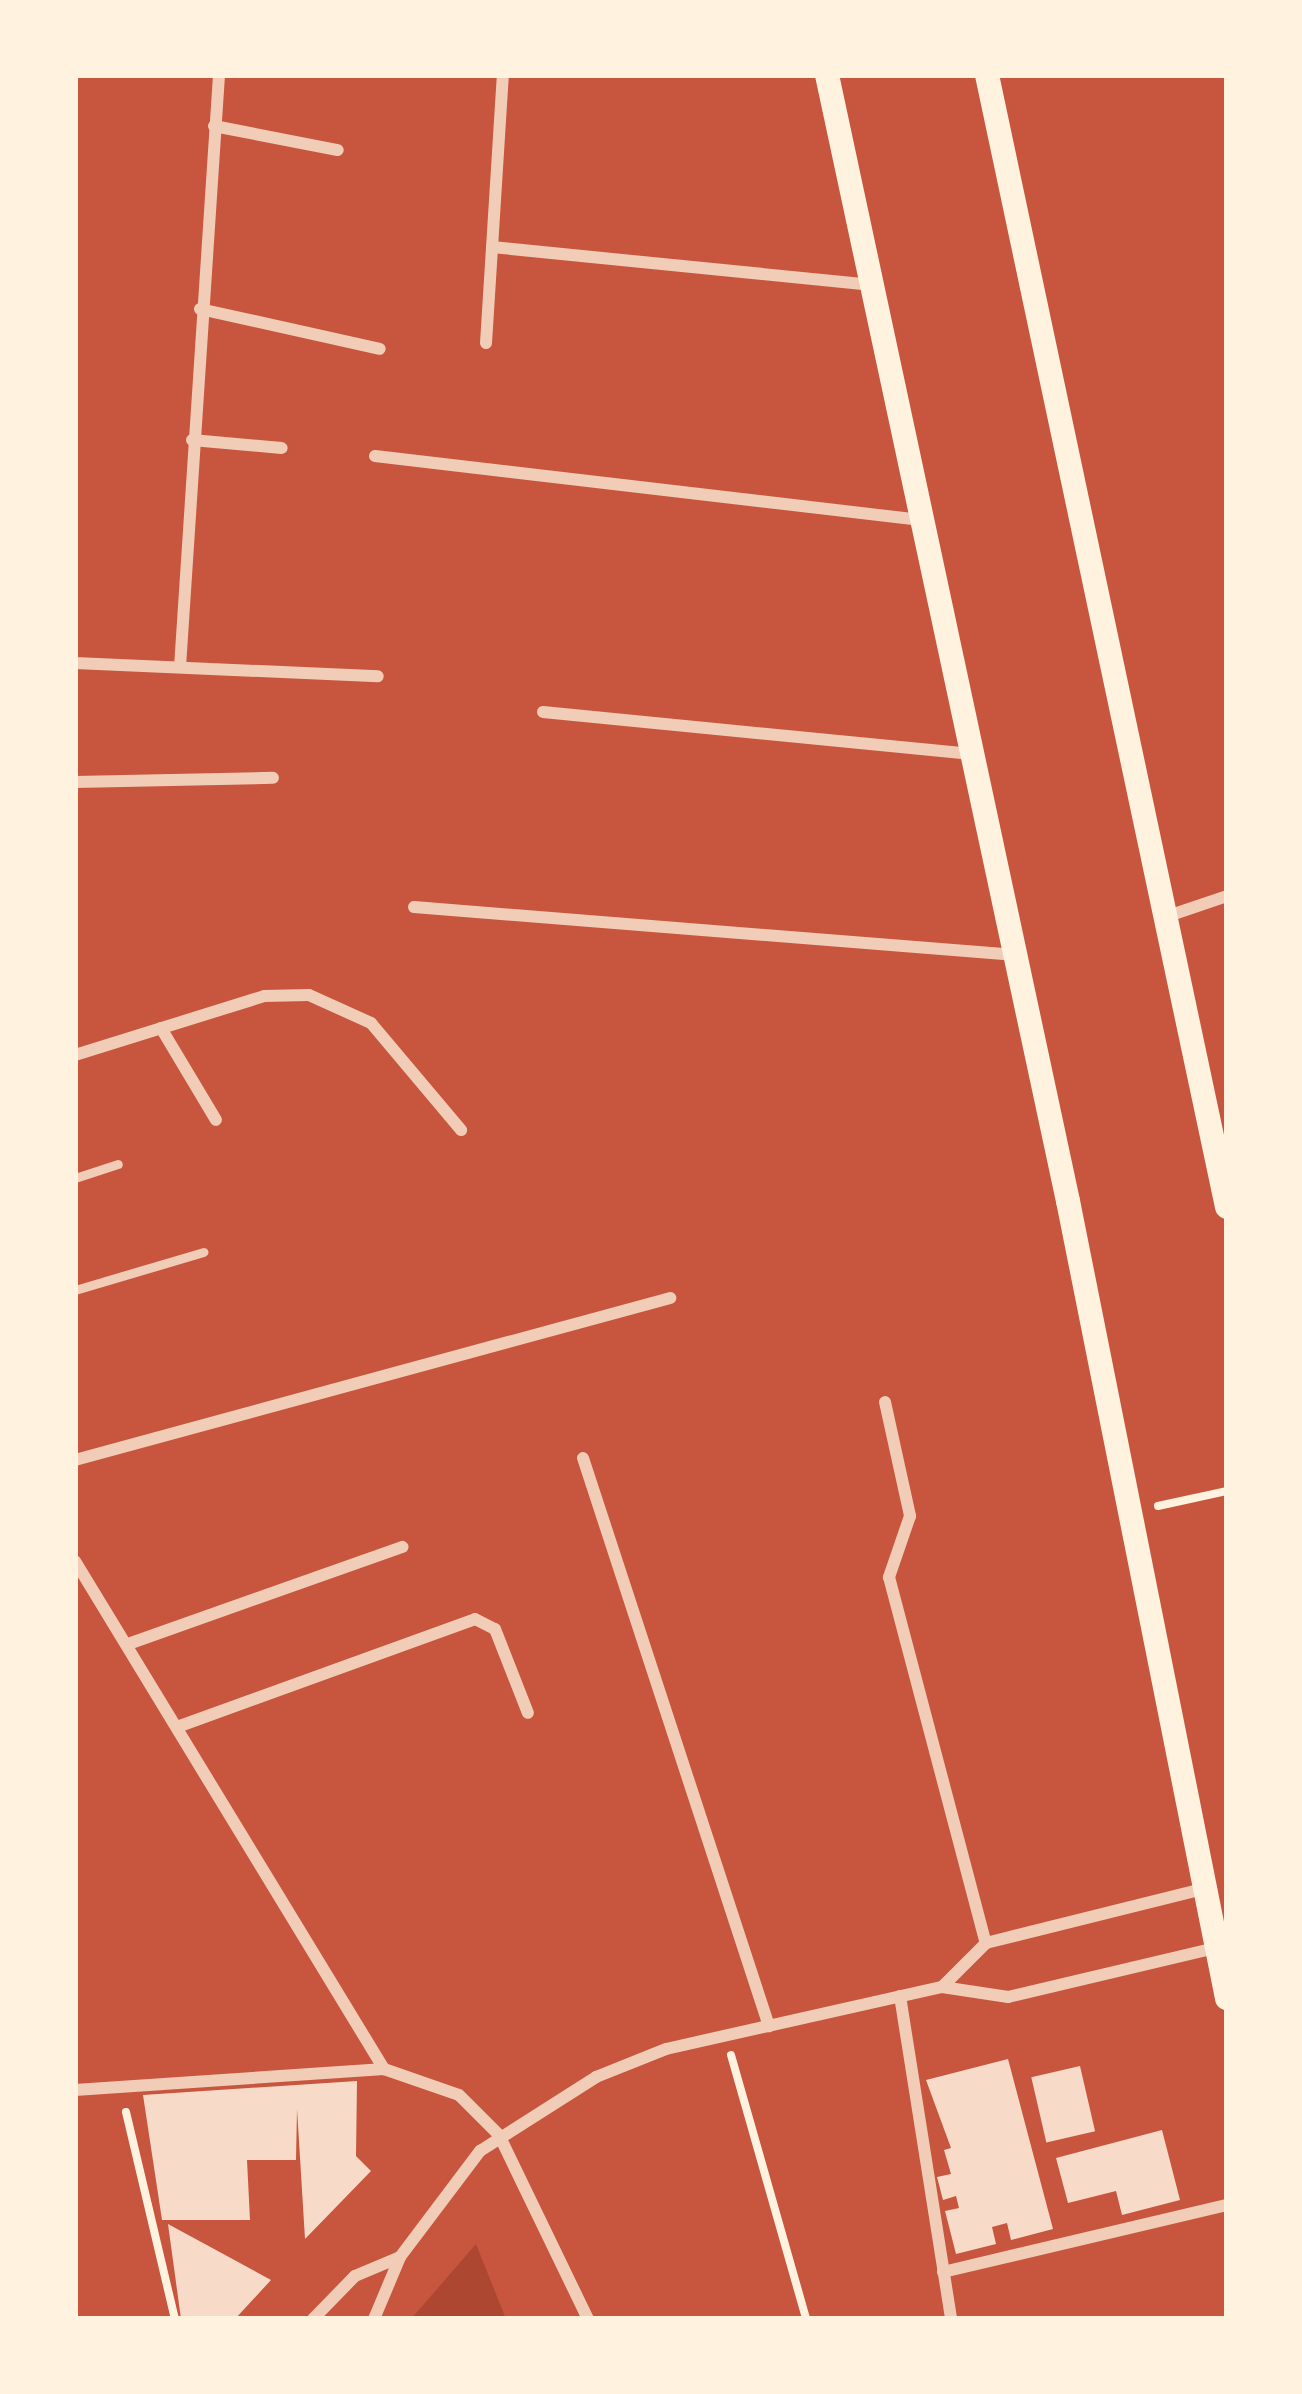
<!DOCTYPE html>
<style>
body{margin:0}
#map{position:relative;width:1302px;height:2394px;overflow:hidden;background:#c8553d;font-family:"Fira Sans Condensed",sans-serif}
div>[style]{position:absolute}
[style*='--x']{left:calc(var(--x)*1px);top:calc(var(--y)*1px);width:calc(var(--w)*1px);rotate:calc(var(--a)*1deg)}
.green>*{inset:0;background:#ae4732}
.building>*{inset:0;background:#f7dbc8;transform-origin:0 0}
.path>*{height:8px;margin:-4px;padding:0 4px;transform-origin:4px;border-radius:4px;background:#fff3e0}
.service>*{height:9px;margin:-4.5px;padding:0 4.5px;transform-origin:4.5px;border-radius:4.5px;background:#f1ccb7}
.minor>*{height:12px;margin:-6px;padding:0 6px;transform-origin:6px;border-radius:6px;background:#f1ccb7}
.secondary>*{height:24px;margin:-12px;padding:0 12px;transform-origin:12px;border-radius:12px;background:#fff3e0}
span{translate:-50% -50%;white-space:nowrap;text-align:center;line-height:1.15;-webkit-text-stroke:10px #fff3e0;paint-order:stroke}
.frame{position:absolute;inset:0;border:78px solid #fff3e0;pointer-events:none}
</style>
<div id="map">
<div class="green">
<div style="clip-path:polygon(476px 2244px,506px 2319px,411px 2319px)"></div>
</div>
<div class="building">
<div style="clip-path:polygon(1008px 2059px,1053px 2229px,1011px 2240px,1007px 2223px,992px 2227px,996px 2244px,956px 2254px,945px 2211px,959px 2208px,956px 2196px,943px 2200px,937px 2177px,951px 2174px,944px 2150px,951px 2148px,926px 2080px)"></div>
<div style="left:1080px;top:2066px;width:67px;height:50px;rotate:77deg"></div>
<div style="clip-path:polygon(357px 2081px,356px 2156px,371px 2171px,305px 2239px,297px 2109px,296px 2160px,247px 2160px,250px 2220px,162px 2220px,143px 2095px)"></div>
<div style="clip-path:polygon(1162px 2130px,1180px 2200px,1122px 2215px,1116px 2191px,1068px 2203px,1056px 2158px)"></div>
<div style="clip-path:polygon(168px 2224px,271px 2280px,235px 2319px,181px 2319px)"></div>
</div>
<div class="path">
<div style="--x:1158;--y:1506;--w:71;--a:-12.3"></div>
<div style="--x:731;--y:2055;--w:274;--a:74.1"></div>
<div style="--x:126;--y:2112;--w:213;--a:76.7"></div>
</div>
<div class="service">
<div style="--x:75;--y:1178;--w:45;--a:-18"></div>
<div style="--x:75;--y:1290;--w:134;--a:-16.5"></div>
</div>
<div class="minor">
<div style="--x:214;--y:126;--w:126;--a:11"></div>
<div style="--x:492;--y:247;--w:380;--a:5.7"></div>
<div style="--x:200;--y:309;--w:184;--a:12.5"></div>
<div style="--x:486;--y:343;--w:269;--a:-86.4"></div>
<div style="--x:192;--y:440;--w:90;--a:5.1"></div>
<div style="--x:375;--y:456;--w:550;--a:6.69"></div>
<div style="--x:75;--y:663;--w:303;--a:2.5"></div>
<div style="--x:180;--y:667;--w:593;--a:-86.23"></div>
<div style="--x:543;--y:712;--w:431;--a:5.6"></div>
<div style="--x:75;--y:782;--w:198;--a:-1.2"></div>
<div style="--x:414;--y:907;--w:604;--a:4.56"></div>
<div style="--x:1168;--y:916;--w:62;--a:-18.7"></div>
<div style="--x:161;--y:1028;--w:107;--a:59.1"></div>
<div style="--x:75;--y:1055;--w:198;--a:-17.3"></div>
<div style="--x:264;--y:996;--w:45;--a:-1.3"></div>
<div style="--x:309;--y:995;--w:68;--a:24.3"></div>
<div style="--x:371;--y:1023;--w:140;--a:49.9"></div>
<div style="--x:885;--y:1402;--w:117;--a:77.6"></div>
<div style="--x:910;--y:1516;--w:65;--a:109"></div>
<div style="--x:889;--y:1577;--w:379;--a:75.2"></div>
<div style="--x:583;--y:1458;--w:598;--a:71.87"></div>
<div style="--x:75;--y:1460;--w:617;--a:-15.23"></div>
<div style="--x:75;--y:1561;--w:595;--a:58.69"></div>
<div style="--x:384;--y:2069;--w:79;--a:19.1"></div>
<div style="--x:459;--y:2095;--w:57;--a:45"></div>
<div style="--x:499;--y:2135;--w:204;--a:64.2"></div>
<div style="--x:131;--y:1643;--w:288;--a:-19.5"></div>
<div style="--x:177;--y:1727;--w:317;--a:-19.9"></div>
<div style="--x:475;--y:1619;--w:22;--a:27"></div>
<div style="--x:495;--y:1629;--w:90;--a:68.6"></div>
<div style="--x:942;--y:1987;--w:62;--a:-45"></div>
<div style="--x:986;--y:1943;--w:224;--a:-14"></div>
<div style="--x:900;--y:1996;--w:327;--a:81"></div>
<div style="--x:75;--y:2090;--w:310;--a:-3.9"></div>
<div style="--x:943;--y:2272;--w:292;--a:-13.3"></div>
<div style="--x:313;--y:2319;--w:60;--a:-45.7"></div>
<div style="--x:355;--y:2276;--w:49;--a:-22.9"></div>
<div style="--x:374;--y:2319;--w:67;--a:-67.2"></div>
<div style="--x:400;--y:2257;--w:133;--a:-53"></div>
<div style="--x:480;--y:2151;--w:138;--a:-32.5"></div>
<div style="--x:596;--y:2077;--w:75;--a:-21.8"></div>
<div style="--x:666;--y:2049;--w:283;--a:-12.7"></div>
<div style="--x:942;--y:1987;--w:67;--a:8.6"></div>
<div style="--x:1008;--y:1997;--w:213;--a:-13.3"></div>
</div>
<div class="secondary">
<div style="--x:827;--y:75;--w:1152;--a:77.92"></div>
<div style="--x:1068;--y:1201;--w:813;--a:78.72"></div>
<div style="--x:987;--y:75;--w:1157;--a:78.03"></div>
</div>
<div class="frame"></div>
</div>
